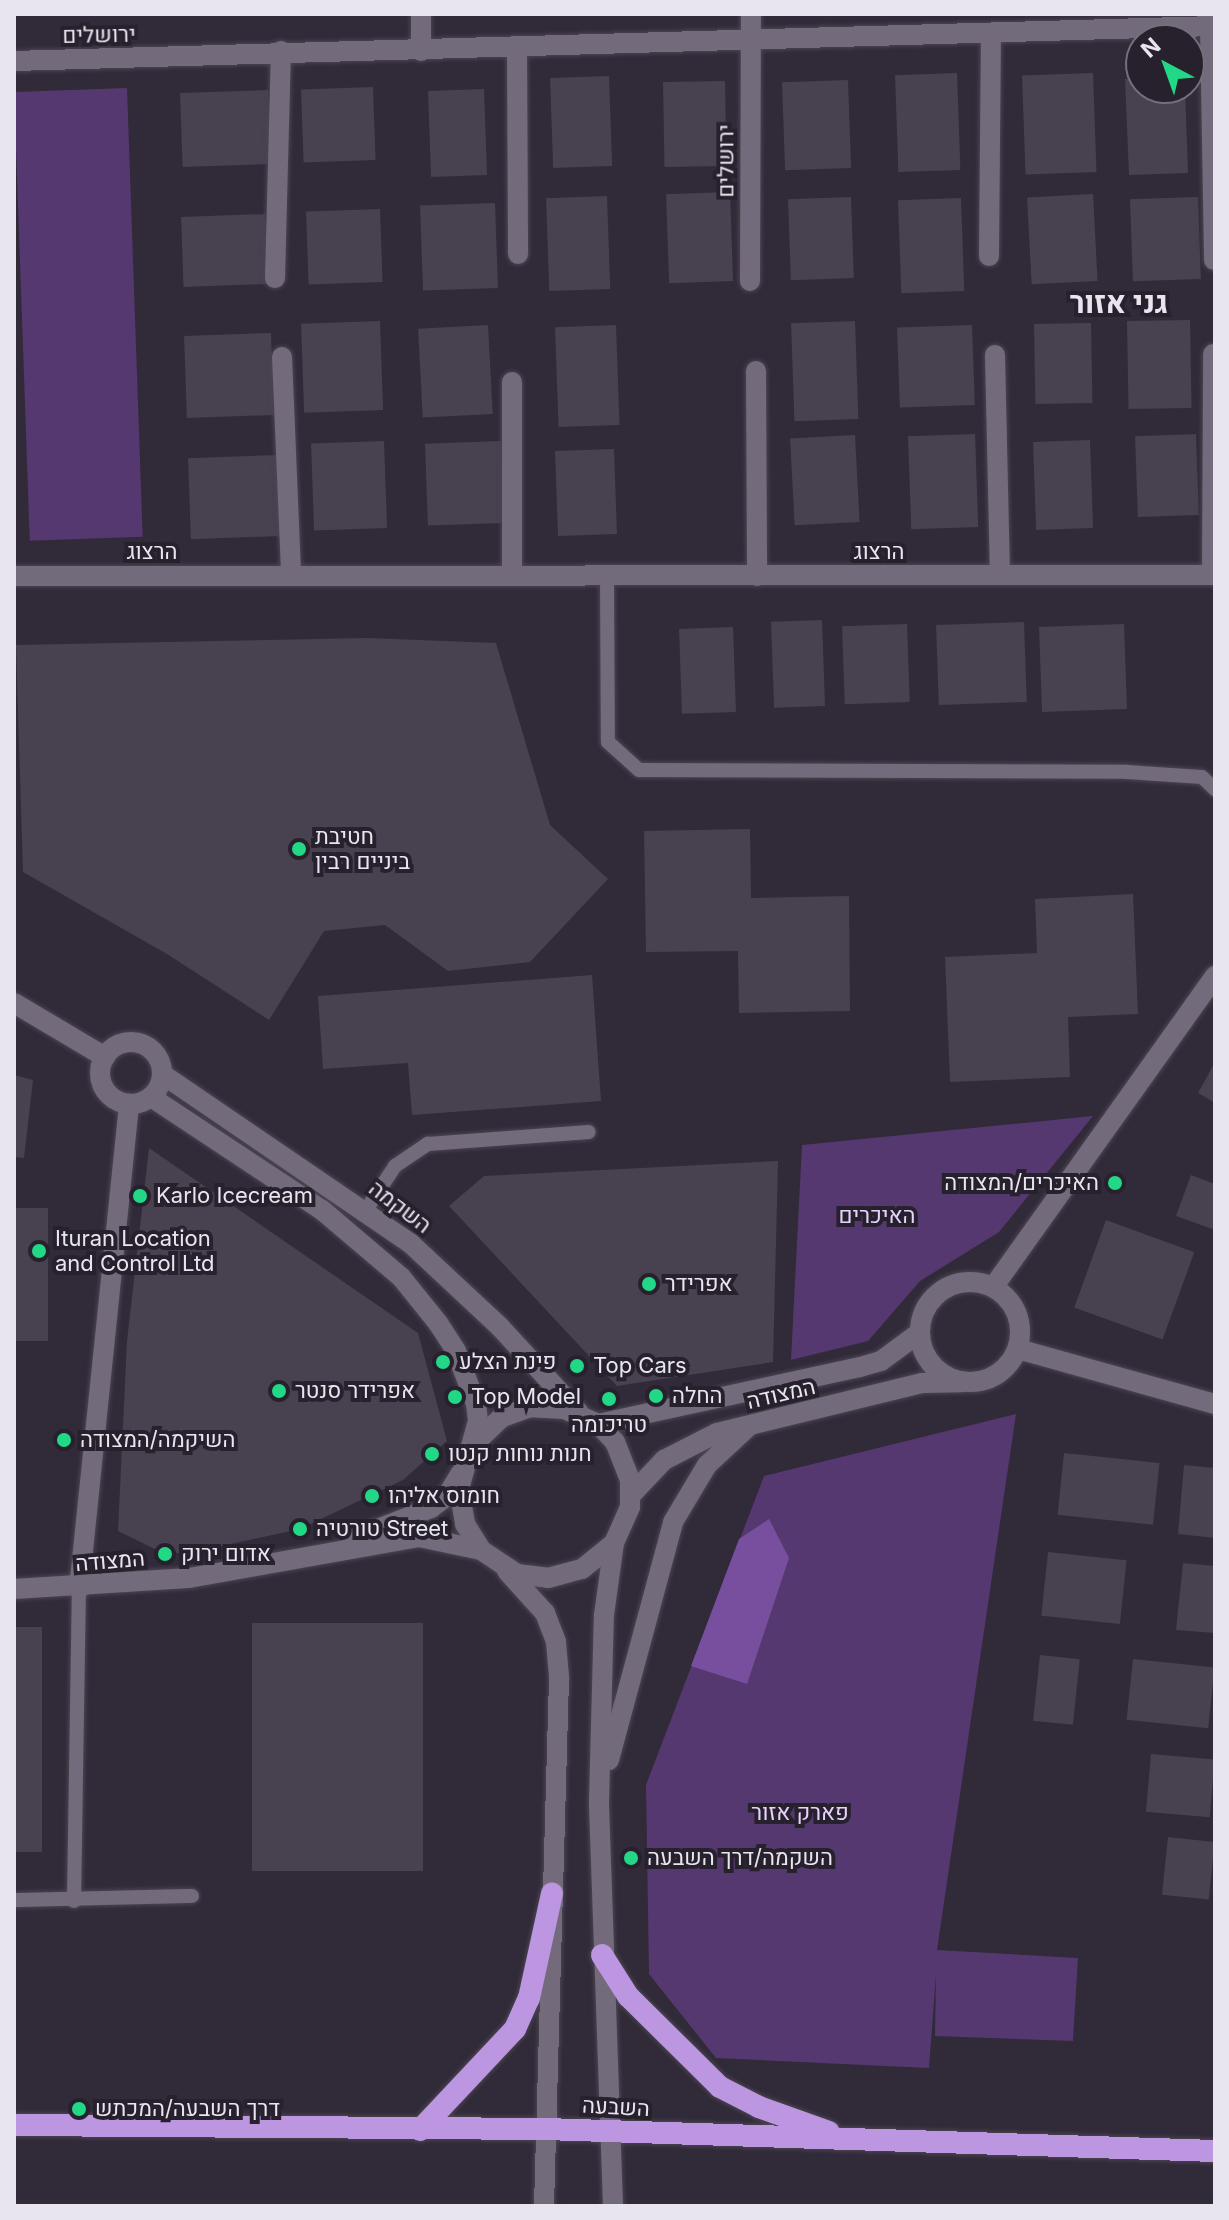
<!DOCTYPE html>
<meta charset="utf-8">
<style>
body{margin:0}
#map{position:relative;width:1229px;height:2220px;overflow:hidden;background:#312a39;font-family:Inter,Heebo,sans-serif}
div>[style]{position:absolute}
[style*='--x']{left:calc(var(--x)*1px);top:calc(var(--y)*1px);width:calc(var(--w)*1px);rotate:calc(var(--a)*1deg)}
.green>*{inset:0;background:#55386f;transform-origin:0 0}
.water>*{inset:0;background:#784f9e}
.building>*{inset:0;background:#484150;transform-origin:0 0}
.roads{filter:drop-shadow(0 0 2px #4b4551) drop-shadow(0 0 2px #4b4551)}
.service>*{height:14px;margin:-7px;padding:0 7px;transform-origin:7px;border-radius:7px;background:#736b7c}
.minor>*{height:20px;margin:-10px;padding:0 10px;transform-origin:10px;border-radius:10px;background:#736b7c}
.tertiary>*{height:20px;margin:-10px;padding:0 10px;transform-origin:10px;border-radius:10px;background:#736b7c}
.tertiary>.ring{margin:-10px;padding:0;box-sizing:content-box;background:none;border:20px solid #736b7c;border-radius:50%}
.trunk>*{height:22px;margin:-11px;padding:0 11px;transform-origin:11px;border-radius:11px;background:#bc96e1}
.dots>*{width:22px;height:22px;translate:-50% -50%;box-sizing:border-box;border:4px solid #27212e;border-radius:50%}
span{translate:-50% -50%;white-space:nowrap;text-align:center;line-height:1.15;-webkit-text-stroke:8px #27212e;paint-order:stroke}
.street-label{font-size:22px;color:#e9e5ee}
.poi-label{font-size:22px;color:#e9e5ee}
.left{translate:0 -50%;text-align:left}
.right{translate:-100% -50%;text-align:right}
.park-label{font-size:22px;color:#e7d2fe}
.district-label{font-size:30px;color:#e9e5ee;font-weight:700}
.frame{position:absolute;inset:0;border:16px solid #e9e5ee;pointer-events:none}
.north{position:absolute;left:1125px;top:24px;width:80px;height:80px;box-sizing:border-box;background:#27212e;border:2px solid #756f7b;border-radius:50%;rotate:319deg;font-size:22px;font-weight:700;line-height:32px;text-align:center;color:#e9e5ee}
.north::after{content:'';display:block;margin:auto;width:28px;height:36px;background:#22d887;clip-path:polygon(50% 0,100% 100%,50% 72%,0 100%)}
</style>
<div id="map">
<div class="green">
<div style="left:127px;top:88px;width:449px;height:113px;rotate:88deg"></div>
<div style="clip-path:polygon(1093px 1116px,999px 1232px,920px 1281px,868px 1341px,791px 1360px,802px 1145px)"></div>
<div style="clip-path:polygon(1016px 1414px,937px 1950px,1078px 1958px,1073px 2041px,935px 2036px,936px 1974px,929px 2068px,716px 2058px,649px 1974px,646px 1785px,764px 1476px)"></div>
</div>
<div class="water">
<div style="clip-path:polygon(769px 1519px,789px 1558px,747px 1684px,691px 1666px,739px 1539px)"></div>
</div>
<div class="building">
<div style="left:957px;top:73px;width:97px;height:62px;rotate:88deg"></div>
<div style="left:1093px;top:73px;width:99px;height:71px;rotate:88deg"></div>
<div style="left:609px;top:76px;width:90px;height:59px;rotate:88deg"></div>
<div style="clip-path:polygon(1125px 79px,1141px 79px,1141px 88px,1185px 88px,1188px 173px,1129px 175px)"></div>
<div style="left:848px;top:80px;width:88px;height:66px;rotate:88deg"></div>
<div style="left:725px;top:81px;width:85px;height:62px;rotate:89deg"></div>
<div style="left:373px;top:87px;width:73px;height:72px;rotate:88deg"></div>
<div style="left:484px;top:89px;width:86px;height:56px;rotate:88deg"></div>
<div style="left:268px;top:90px;width:74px;height:88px;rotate:88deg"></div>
<div style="left:730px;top:192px;width:89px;height:64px;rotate:88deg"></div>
<div style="left:1093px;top:194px;width:87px;height:66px;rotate:87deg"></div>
<div style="left:607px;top:196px;width:93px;height:61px;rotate:88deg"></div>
<div style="left:851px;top:197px;width:81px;height:63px;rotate:88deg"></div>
<div style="left:1198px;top:197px;width:82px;height:68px;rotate:88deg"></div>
<div style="left:961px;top:198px;width:93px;height:63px;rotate:88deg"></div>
<div style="left:495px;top:203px;width:85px;height:75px;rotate:88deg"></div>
<div style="left:380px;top:209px;width:73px;height:74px;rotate:88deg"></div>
<div style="left:265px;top:214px;width:70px;height:84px;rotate:88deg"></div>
<div style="left:1190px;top:320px;width:88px;height:63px;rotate:89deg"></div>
<div style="left:380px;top:321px;width:89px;height:79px;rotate:88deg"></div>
<div style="left:855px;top:321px;width:98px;height:64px;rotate:88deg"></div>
<div style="left:1091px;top:323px;width:80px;height:57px;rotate:89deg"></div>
<div style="left:488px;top:325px;width:89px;height:70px;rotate:87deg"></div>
<div style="left:616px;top:325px;width:100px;height:61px;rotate:88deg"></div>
<div style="left:972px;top:325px;width:80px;height:75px;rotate:88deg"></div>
<div style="left:271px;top:333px;width:82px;height:87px;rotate:88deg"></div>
<div style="left:975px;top:434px;width:93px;height:67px;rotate:88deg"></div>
<div style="left:1196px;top:434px;width:81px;height:61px;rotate:88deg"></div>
<div style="left:855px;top:435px;width:87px;height:65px;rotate:87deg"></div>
<div style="left:1090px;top:440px;width:88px;height:57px;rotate:88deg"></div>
<div style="left:384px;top:441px;width:87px;height:73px;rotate:88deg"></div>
<div style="left:501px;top:441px;width:82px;height:76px;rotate:88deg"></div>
<div style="left:614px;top:449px;width:85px;height:59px;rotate:88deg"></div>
<div style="left:279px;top:455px;width:81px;height:91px;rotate:88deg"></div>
<div style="left:822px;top:620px;width:86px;height:51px;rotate:88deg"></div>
<div style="left:1024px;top:622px;width:80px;height:88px;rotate:88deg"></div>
<div style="left:907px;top:624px;width:78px;height:65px;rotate:88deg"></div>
<div style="left:1124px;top:624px;width:85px;height:85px;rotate:88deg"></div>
<div style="left:733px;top:627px;width:85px;height:54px;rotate:88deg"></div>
<div style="clip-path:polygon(367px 638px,496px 643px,550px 825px,608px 879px,530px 962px,448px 971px,385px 925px,324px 931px,269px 1020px,167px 954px,23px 872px,16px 645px)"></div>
<div style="clip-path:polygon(750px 829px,751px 898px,849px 896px,850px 1011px,739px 1013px,738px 951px,646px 952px,644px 831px)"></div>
<div style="clip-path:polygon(1133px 894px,1138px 1014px,1068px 1017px,1070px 1077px,950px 1082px,945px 957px,1037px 953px,1035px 899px)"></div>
<div style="clip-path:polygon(592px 975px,601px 1101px,412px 1115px,408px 1063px,323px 1069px,318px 996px)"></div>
<div style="clip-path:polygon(1215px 1062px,1215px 1103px,1198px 1093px)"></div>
<div style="clip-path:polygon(14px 1075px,33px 1080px,24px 1158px,14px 1157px)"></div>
<div style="clip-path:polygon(149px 1148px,418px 1333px,447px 1441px,403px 1480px,300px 1529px,198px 1551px,165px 1554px,118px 1531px,127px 1341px)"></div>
<div style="clip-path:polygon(778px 1161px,773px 1362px,617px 1386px,449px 1206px,484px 1176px)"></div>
<div style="clip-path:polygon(1191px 1175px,1215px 1184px,1215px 1230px,1176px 1216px)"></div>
<div style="left:48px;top:1208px;width:133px;height:34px;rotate:90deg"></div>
<div style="left:1106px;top:1220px;width:94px;height:93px;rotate:20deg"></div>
<div style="left:1064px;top:1453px;width:96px;height:62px;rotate:6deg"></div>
<div style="clip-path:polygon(1184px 1465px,1215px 1468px,1215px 1538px,1178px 1534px)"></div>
<div style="left:1048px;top:1552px;width:79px;height:64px;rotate:6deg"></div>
<div style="clip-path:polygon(1183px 1563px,1215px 1566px,1215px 1633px,1176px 1630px)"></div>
<div style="left:423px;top:1623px;width:248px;height:171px;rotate:90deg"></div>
<div style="left:14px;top:1627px;width:28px;height:225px"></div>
<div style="left:1040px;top:1655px;width:40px;height:66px;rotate:6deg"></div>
<div style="left:1133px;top:1659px;width:82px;height:61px;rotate:6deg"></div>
<div style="left:1151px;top:1754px;width:64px;height:58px;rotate:5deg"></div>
<div style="left:1168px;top:1837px;width:47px;height:58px;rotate:6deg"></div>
</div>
<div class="roads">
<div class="service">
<div style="--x:607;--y:576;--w:166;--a:89.7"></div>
<div style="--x:608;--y:742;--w:42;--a:42.1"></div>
<div style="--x:639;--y:770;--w:488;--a:0.2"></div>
<div style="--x:1127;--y:772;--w:75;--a:3.8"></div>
<div style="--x:1202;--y:777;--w:18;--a:43"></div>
<div style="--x:366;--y:1210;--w:53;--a:-56.6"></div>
<div style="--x:395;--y:1166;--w:40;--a:-34"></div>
<div style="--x:428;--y:1144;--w:161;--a:-4.3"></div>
<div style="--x:14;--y:1900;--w:178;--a:-1.3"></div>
<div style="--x:74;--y:1901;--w:312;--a:-89.1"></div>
</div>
<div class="minor">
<div style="--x:1210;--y:26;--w:234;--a:89"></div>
<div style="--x:517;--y:48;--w:206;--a:89.7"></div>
<div style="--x:421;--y:51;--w:37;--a:-90"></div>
<div style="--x:14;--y:61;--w:1202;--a:-1.67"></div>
<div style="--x:989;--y:256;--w:223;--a:-89.5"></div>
<div style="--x:275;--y:278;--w:227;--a:-88.5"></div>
<div style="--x:750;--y:281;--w:267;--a:-89.8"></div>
<div style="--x:995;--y:355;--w:220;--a:88.7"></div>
<div style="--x:282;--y:357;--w:219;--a:87.6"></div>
<div style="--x:756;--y:371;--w:205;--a:89.7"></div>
<div style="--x:1212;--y:575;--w:221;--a:-89.7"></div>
<div style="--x:14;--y:576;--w:1201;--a:-0.05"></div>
<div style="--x:512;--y:576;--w:194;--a:-90"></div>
<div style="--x:14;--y:1003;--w:106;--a:30.7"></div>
<div style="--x:994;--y:1286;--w:381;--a:-54.5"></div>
<div style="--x:352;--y:1539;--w:85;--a:-21.4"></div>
<div style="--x:431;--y:1508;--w:20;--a:-37"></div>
<div style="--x:447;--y:1496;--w:27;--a:-59"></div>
<div style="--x:14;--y:1589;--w:175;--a:-3.6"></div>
<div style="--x:189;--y:1578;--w:234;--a:-10.1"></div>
<div style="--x:419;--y:1537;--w:63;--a:11.8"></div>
<div style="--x:79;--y:1589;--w:488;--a:-84.1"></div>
</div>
<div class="tertiary">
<div class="ring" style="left:100px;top:1042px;width:42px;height:42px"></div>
<div style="--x:162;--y:1074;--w:300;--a:34.3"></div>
<div style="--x:410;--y:1243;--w:123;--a:43"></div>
<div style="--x:500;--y:1327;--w:117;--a:47.4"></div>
<div style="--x:151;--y:1097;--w:205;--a:33.5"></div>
<div style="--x:322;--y:1210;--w:104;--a:40.3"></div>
<div style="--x:401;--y:1277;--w:59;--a:51.2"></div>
<div style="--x:438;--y:1323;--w:33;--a:57"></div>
<div style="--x:456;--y:1351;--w:57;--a:69.3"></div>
<div style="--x:476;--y:1404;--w:17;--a:83"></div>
<div style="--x:478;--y:1421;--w:71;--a:105.6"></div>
<div style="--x:459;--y:1489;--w:36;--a:80"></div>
<div style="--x:465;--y:1524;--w:31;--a:58"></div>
<div style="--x:481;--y:1550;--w:43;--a:33.7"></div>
<div style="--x:517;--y:1574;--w:31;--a:7"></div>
<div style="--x:548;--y:1578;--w:35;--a:-15"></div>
<div style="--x:582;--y:1569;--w:41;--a:-39.1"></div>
<div style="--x:614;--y:1543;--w:39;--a:-66"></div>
<div style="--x:630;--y:1507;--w:27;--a:-90"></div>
<div style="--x:630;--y:1480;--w:41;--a:-111.5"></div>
<div style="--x:615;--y:1442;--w:25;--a:-133"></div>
<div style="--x:598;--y:1424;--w:36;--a:-156"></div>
<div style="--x:565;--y:1409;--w:35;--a:-177"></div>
<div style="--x:530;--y:1407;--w:30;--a:160"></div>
<div style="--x:502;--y:1417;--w:39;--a:136"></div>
<div class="ring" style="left:920px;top:1282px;width:80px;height:80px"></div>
<div style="--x:1018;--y:1349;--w:205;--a:15.6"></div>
<div style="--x:598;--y:1424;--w:268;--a:-12.3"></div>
<div style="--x:860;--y:1367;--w:22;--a:-16"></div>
<div style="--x:881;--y:1361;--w:47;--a:-36.4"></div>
<div style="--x:631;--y:1495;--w:48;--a:-46.7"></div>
<div style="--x:664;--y:1460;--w:59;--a:-27"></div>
<div style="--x:717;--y:1433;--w:211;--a:-13.7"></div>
<div style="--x:922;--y:1383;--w:39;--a:-1"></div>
<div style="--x:507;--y:1571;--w:57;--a:47.9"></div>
<div style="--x:545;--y:1613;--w:31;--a:69"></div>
<div style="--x:556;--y:1642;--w:37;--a:85"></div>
<div style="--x:559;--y:1679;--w:527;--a:91.63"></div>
<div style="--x:609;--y:1760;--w:246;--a:-74.9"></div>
<div style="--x:673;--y:1522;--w:66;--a:-59.2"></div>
<div style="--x:707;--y:1465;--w:57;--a:-42.9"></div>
<div style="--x:613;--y:2206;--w:404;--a:-92"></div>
<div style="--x:599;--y:1802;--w:187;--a:-88.5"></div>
<div style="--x:604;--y:1615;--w:73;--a:-82.1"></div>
</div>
<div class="trunk">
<div style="--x:602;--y:1955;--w:49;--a:57.6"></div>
<div style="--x:628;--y:1996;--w:129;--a:44.7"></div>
<div style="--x:720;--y:2087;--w:44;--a:27.1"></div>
<div style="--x:759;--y:2107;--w:74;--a:19.7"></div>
<div style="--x:14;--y:2125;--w:531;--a:0.43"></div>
<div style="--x:545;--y:2129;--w:670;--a:1.88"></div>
<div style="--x:420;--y:2130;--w:139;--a:-46.8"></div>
<div style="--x:515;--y:2029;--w:34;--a:-66"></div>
<div style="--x:529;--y:1998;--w:107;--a:-77.6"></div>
</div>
</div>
<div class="dots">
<div style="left:299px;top:849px;background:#22d887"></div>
<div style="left:1115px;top:1183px;background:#22d887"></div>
<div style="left:140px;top:1196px;background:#22d887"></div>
<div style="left:39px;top:1251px;background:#22d887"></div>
<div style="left:649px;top:1284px;background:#22d887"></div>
<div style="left:443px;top:1362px;background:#22d887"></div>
<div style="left:577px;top:1366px;background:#22d887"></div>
<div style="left:279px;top:1391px;background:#22d887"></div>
<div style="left:656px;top:1396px;background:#22d887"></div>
<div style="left:455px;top:1397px;background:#22d887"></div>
<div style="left:609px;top:1399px;background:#22d887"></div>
<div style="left:64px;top:1440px;background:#22d887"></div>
<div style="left:432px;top:1454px;background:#22d887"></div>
<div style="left:372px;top:1496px;background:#22d887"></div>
<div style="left:300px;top:1529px;background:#22d887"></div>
<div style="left:165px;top:1554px;background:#22d887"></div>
<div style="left:631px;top:1858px;background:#22d887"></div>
<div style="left:79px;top:2109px;background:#22d887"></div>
</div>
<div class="street-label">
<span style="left:99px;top:35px;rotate:-1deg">ירושלים</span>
<span style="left:726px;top:161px;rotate:-90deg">ירושלים</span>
<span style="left:152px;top:552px">הרצוג</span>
<span style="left:879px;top:552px">הרצוג</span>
<span style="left:400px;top:1207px;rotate:37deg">השקמה</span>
<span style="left:781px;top:1394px;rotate:-13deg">המצודה</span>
<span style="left:110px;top:1561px;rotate:-5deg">המצודה</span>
<span style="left:616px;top:2107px;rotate:3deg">השבעה</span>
</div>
<div class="poi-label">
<span class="left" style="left:315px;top:849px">חטיבת<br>ביניים רבין</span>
<span class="right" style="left:1099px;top:1183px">האיכרים/המצודה</span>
<span class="left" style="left:156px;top:1196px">Karlo Icecream</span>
<span class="left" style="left:55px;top:1251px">Ituran Location<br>and Control Ltd</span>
<span class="left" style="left:665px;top:1284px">אפרידר</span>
<span class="left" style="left:459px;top:1362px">פינת הצלע</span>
<span class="left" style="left:593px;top:1366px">Top Cars</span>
<span class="left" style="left:295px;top:1391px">אפרידר סנטר</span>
<span class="left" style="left:672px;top:1396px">החלה</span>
<span class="left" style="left:471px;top:1397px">Top Model</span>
<span style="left:609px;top:1425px">טריכומה</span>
<span class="left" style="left:80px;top:1440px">השיקמה/המצודה</span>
<span class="left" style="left:448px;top:1454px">חנות נוחות קנטו</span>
<span class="left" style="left:388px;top:1496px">חומוס אליהו</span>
<span class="left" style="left:316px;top:1529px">טורטיה Street</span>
<span class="left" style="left:181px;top:1554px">אדום ירוק</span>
<span class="left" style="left:647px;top:1858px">השקמה/דרך השבעה</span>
<span class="left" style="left:95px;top:2109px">דרך השבעה/המכתש</span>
</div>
<div class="park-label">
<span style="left:877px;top:1216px">האיכרים</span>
<span style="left:800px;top:1813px">פארק אזור</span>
</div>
<div class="district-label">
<span style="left:1119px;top:302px">גני אזור</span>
</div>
<div class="frame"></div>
<div class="north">N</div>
</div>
